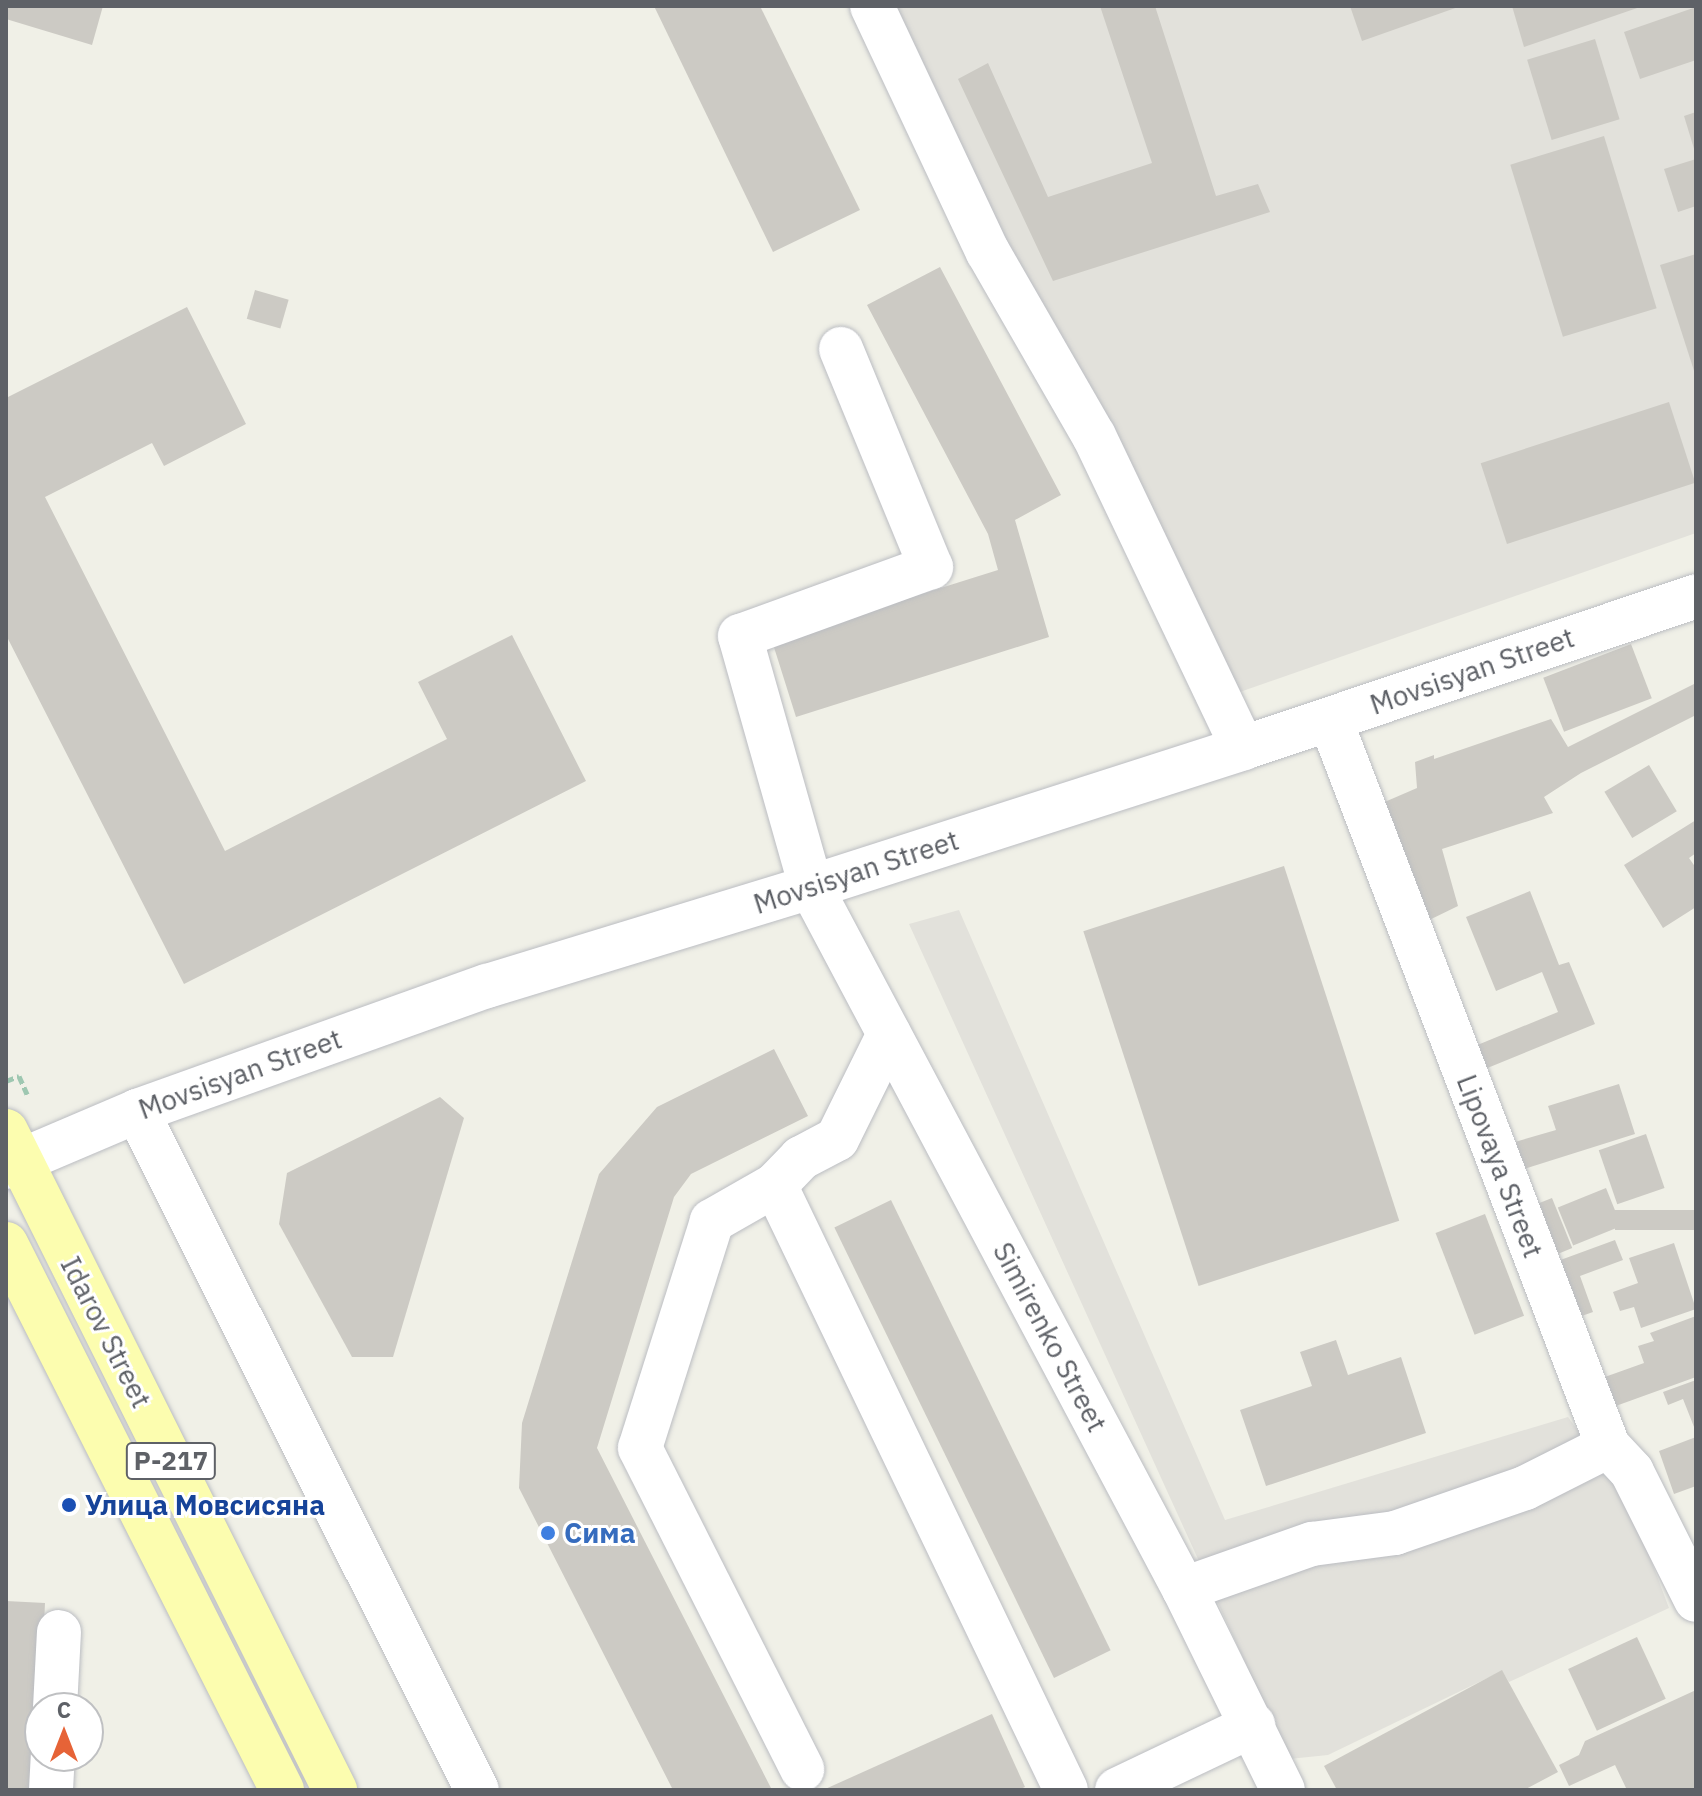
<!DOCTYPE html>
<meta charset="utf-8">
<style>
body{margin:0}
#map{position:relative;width:1702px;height:1796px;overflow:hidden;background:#f0f0e7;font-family:"IBM Plex Sans",sans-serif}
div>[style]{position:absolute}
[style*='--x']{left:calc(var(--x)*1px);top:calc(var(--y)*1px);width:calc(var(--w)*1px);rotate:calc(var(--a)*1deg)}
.industrial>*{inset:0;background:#e2e1db}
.building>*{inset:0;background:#cccac4;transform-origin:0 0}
.path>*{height:5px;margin-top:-2.5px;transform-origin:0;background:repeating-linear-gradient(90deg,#9ec7b1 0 8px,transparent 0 12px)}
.roads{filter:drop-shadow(0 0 2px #bbbdc2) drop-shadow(0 0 2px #bbbdc2)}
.minor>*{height:44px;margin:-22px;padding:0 22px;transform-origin:22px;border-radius:22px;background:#fff}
.major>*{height:44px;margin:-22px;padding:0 22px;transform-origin:22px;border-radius:22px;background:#fcfdaf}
.dots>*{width:22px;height:22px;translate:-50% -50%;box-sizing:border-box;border:4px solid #fff;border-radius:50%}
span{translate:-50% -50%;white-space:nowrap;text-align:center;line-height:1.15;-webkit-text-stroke:6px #fff;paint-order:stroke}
.shield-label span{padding:2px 6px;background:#fff;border:2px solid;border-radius:6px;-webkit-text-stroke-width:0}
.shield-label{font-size:26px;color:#5e6167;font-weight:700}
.street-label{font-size:28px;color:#5e6167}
.transit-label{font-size:28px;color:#164399;font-weight:700}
.left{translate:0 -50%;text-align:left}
.shop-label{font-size:28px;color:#366cbe;font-weight:700}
.frame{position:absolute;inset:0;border:8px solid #5e6167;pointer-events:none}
.north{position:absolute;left:24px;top:1692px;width:80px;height:80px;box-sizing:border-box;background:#fff;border:2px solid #bfc0c2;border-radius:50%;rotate:0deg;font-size:22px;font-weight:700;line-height:32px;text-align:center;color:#5e6167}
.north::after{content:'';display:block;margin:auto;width:28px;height:36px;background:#e66337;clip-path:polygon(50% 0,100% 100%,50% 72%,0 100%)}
</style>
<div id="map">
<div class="industrial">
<div style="clip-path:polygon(886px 6px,1696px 6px,1696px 533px,1237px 693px)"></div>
<div style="clip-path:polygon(959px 910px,1225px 1520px,1568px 1417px,1629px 1502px,1669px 1608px,1509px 1682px,1502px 1671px,1328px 1755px,1289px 1759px,909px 924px)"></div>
</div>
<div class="building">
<div style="clip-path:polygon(6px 6px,103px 6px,92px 45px,6px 19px)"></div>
<div style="clip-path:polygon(654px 6px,760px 6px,860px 210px,773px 252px)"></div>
<div style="clip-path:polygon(1100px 6px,1155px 6px,1216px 196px,1258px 184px,1270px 212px,1053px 281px,958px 79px,988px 63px,1048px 197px,1152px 163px)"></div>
<div style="clip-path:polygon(1350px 6px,1461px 6px,1362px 41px)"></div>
<div style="clip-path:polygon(1512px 6px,1643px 6px,1524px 47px)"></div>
<div style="clip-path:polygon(1696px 7px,1696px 60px,1640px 79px,1624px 32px)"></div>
<div style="left:1595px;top:39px;width:84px;height:71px;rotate:73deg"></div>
<div style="clip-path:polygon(1696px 112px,1696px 152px,1695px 152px,1684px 116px)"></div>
<div style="left:1604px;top:136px;width:180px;height:98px;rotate:73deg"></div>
<div style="clip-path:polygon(1696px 159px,1696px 206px,1678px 212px,1664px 169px)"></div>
<div style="clip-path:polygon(1696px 254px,1696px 377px,1660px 265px)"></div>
<div style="clip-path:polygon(940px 267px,1061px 495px,1015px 520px,1049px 637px,796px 717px,772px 641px,998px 570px,988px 534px,867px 305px)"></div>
<div style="left:255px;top:290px;width:35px;height:30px;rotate:16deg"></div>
<div style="clip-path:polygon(187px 307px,246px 424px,164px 466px,152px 443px,45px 497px,225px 851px,447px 739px,418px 682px,512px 635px,586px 781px,184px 984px,6px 635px,6px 398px)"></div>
<div style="left:1669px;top:402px;width:85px;height:198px;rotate:72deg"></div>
<div style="left:1631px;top:644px;width:58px;height:94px;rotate:69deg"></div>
<div style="clip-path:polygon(1696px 683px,1696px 715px,1581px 773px,1544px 797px,1553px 813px,1442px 849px,1458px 906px,1419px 925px,1380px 804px,1417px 788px,1415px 762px,1434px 755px,1434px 759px,1551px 719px,1568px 747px)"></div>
<div style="left:1649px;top:765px;width:54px;height:52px;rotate:59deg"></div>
<div style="clip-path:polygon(1696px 820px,1696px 853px,1689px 858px,1696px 868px,1696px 907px,1663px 928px,1624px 865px)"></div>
<div style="left:1284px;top:866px;width:373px;height:211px;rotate:72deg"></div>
<div style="clip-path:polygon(1530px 891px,1559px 965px,1569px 962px,1595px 1024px,1485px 1069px,1475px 1046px,1558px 1012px,1542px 972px,1496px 991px,1466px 917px)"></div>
<div style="clip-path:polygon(774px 1049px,808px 1116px,691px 1174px,674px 1197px,597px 1448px,772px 1790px,673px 1790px,519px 1488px,522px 1423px,599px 1174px,657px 1107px)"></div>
<div style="clip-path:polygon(1619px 1084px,1635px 1134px,1524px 1169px,1515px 1142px,1556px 1130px,1548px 1106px)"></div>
<div style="clip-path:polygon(440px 1097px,464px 1118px,393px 1357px,352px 1357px,279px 1224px,287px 1173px)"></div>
<div style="left:1646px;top:1134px;width:57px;height:50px;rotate:71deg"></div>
<div style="left:1606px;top:1188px;width:41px;height:52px;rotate:68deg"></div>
<div style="left:1552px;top:1198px;width:54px;height:19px;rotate:68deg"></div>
<div style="left:891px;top:1200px;width:501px;height:63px;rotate:64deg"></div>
<div style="left:1696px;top:1210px;width:20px;height:81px;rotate:90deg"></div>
<div style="left:1485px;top:1214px;width:109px;height:53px;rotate:69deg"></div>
<div style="clip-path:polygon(1615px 1240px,1623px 1260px,1580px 1276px,1593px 1312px,1576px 1318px,1555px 1262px)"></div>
<div style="clip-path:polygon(1674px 1243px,1696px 1309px,1641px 1328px,1634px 1307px,1620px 1311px,1613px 1292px,1638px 1283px,1629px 1258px)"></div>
<div style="clip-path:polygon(1696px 1316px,1696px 1377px,1613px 1407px,1602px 1378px,1644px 1363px,1638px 1346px,1654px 1341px,1650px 1333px)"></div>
<div style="clip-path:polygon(1336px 1340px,1348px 1375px,1401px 1357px,1426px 1433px,1266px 1486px,1240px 1410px,1312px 1386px,1300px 1352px)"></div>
<div style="clip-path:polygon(1696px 1380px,1696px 1432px,1683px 1399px,1668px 1405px,1663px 1392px)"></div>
<div style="clip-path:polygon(1696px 1437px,1696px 1486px,1674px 1494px,1659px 1451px)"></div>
<div style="clip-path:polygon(6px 1601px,45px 1603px,36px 1790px,6px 1790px)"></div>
<div style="left:1637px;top:1637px;width:68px;height:76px;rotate:65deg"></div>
<div style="clip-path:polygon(1502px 1670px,1558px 1772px,1524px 1790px,1337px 1790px,1324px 1766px)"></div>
<div style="clip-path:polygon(1696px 1690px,1696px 1790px,1627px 1790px,1615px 1765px,1569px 1786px,1559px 1765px,1579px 1755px,1585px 1741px)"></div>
<div style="clip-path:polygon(992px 1714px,1025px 1787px,1018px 1790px,823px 1790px)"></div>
</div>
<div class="path">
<div style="--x:6;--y:1081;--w:14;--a:-21"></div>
<div style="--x:19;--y:1076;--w:20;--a:66"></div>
</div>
<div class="roads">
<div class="minor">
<div style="--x:872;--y:6;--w:272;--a:64.8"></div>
<div style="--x:988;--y:252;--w:212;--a:60.1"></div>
<div style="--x:1094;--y:436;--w:346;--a:64.5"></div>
<div style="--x:841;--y:349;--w:236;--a:67.6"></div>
<div style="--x:931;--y:567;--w:203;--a:160.1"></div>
<div style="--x:740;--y:636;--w:261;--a:74.2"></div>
<div style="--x:811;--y:887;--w:795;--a:62.02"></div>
<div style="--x:1184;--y:1589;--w:224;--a:63.8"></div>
<div style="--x:1330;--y:719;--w:778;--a:69.07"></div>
<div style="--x:1608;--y:1446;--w:35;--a:47"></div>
<div style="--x:1632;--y:1472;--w:143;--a:63.4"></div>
<div style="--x:889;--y:1034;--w:117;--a:116.3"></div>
<div style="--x:837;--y:1139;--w:41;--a:152.2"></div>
<div style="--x:801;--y:1158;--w:37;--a:134"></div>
<div style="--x:775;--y:1185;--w:671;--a:64.31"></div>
<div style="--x:137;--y:1111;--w:759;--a:63.4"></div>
<div style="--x:6;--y:1167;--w:142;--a:-23.1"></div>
<div style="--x:137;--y:1111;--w:372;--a:-19.7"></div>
<div style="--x:487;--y:986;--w:339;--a:-17"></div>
<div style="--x:811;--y:887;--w:454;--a:-17.8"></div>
<div style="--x:1243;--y:748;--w:478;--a:-18.5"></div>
<div style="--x:775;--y:1185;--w:73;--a:150.3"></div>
<div style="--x:712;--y:1221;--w:238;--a:107.6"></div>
<div style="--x:640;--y:1448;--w:360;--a:63.2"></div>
<div style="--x:1184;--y:1589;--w:136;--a:-19.4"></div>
<div style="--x:1312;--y:1544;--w:84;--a:-7.5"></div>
<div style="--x:1395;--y:1533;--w:138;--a:-19.1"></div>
<div style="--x:1525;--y:1488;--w:93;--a:-26.8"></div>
<div style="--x:55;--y:1708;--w:76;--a:-87"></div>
<div style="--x:51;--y:1790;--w:34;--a:-87"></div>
<div style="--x:1117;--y:1790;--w:151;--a:-25.5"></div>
</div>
<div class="major">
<div style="--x:6;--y:1131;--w:737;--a:63.47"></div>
<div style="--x:6;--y:1244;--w:612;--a:63.18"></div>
</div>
</div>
<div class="dots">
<div style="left:69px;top:1505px;background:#1a4fb4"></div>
<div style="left:548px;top:1533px;background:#3f7fe0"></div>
</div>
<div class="shield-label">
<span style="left:171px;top:1461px">Р-217</span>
</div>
<div class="street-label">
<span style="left:1472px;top:671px;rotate:-19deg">Movsisyan Street</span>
<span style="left:856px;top:872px;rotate:-18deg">Movsisyan Street</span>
<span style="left:240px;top:1074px;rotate:-20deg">Movsisyan Street</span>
<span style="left:1500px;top:1166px;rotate:69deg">Lipovaya Street</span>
<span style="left:106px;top:1332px;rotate:63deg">Idarov Street</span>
<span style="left:1050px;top:1337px;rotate:62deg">Simirenko Street</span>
</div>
<div class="transit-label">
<span class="left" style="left:85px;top:1505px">Улица Мовсисяна</span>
</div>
<div class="shop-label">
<span class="left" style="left:564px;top:1533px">Сима</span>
</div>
<div class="frame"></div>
<div class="north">С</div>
</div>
